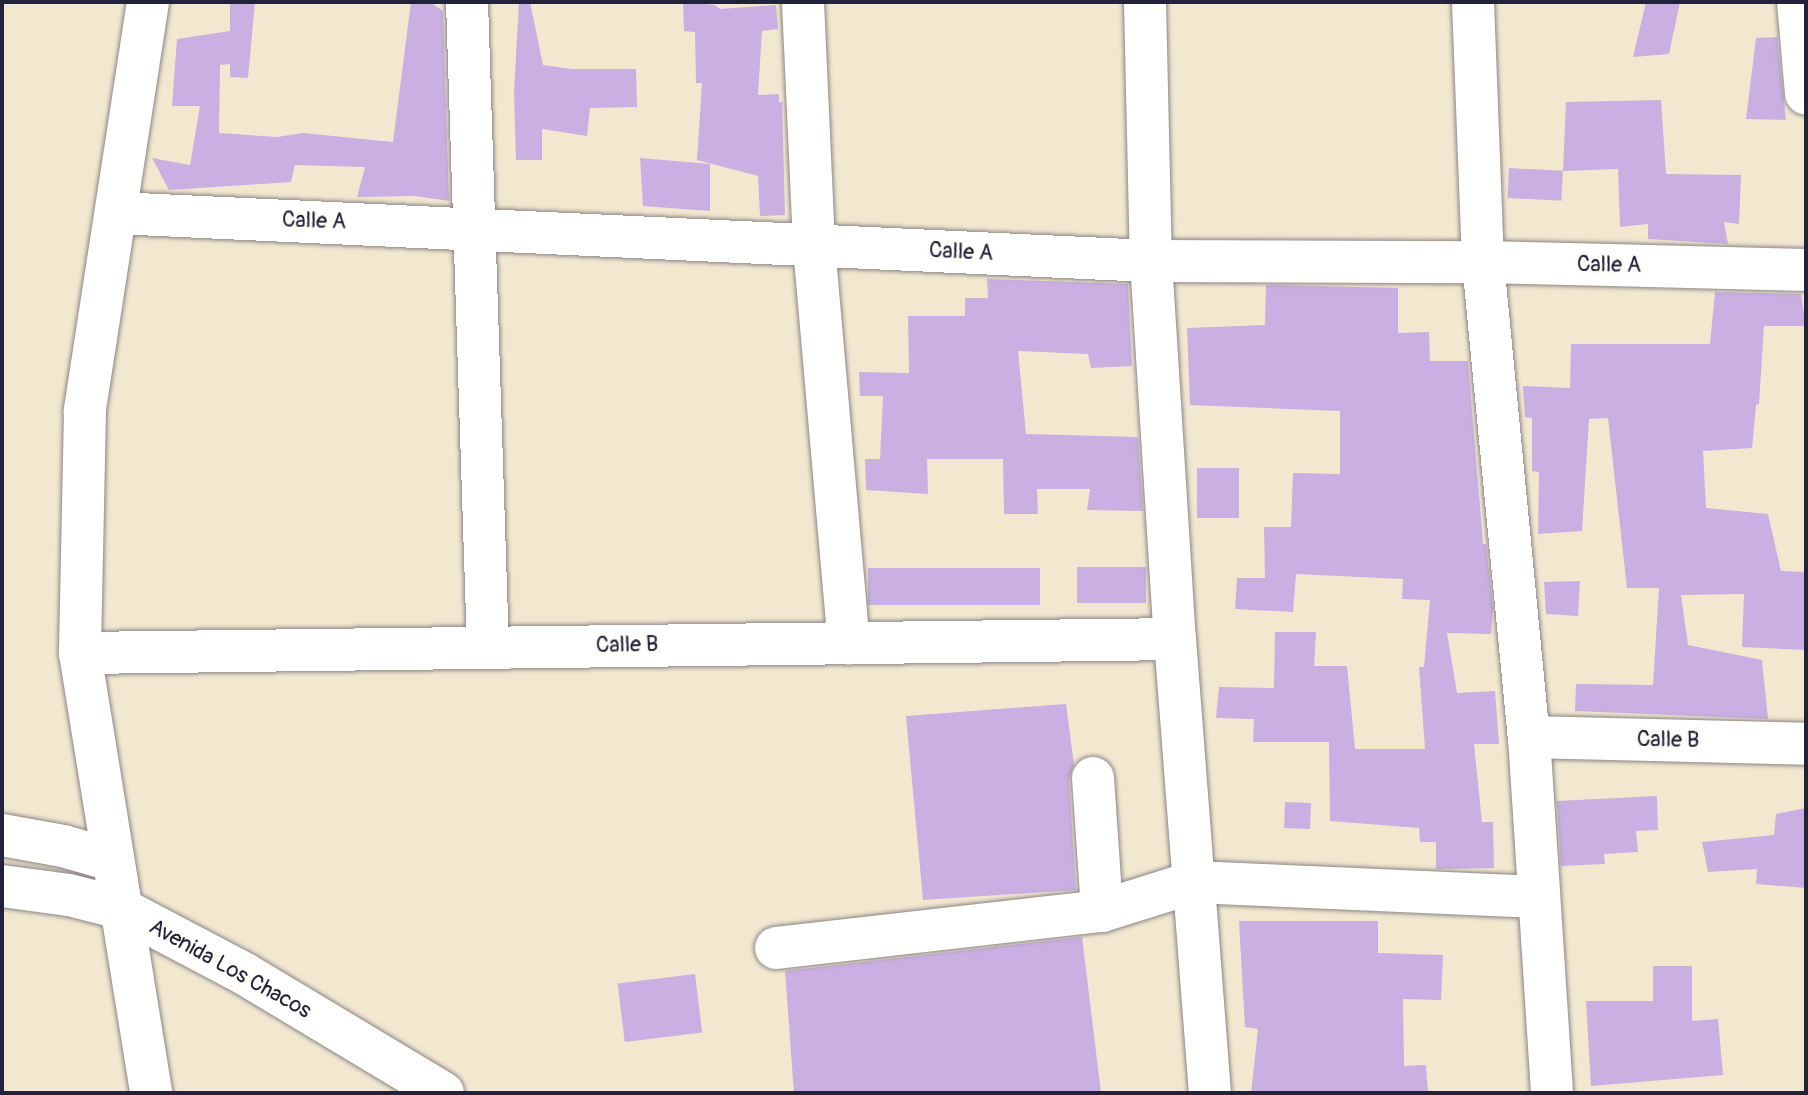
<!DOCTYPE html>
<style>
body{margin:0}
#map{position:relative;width:1808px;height:1095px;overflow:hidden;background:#f2e8d0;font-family:Pangolin,sans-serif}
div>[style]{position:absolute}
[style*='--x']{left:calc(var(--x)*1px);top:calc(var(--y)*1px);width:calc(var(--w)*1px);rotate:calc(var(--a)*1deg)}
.building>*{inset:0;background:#c9afe2;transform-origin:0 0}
.roads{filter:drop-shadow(0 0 2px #8a8586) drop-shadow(0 0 2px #8a8586)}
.minor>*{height:42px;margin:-21px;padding:0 21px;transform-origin:21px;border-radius:21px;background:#fff}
span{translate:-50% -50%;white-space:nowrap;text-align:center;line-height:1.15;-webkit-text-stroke:6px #fdfcf7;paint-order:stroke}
.street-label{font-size:22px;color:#22223b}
.frame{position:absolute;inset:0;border:4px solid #22223b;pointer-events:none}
</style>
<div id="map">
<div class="building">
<div style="clip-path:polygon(230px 2px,255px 2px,248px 78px,230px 77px,230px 64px,220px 65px,219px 133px,277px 137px,303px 133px,393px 142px,411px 2px,430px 2px,443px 11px,449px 201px,415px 196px,357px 197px,365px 167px,295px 165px,291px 182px,169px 190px,152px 158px,190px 165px,200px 106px,172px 106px,177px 39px,230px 31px)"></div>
<div style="clip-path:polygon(519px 2px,530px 2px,543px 65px,572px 69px,636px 69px,637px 107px,590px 108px,587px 136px,542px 129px,542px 160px,516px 160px,514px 92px)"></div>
<div style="clip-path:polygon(683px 2px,715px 5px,720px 9px,776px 5px,778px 29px,762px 31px,758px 95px,779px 94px,779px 102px,782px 102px,785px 215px,760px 216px,758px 176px,697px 160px,702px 83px,696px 83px,695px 32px,684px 31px)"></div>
<div style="clip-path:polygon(1646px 2px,1680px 2px,1669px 54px,1633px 57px)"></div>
<div style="clip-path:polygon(1777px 37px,1786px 120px,1746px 119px,1756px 38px)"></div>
<div style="clip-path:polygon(1661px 100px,1666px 174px,1741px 175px,1739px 224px,1724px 222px,1728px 244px,1648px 239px,1648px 224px,1620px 227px,1618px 169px,1563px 171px,1566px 102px)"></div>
<div style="clip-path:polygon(640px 158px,710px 164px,710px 211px,643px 206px)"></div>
<div style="left:1509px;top:168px;width:54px;height:30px;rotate:3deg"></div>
<div style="clip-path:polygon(987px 279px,1128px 284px,1132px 366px,1091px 368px,1088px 354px,1018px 351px,1026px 434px,1138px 437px,1143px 511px,1087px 510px,1090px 489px,1037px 489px,1038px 514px,1004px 514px,1003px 459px,927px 459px,928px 494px,866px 490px,865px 459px,880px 459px,883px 396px,860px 396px,859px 372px,909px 373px,908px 316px,965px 316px,965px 298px,988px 298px)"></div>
<div style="clip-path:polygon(1266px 285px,1398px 288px,1398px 333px,1429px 332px,1430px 361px,1468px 361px,1483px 544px,1486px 544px,1493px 609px,1491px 634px,1447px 633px,1457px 693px,1495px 691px,1499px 744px,1474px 744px,1482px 822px,1493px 822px,1494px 868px,1436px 869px,1436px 842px,1420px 842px,1419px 828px,1330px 821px,1329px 742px,1253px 742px,1254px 719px,1216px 718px,1219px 687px,1274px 688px,1275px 632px,1316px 632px,1314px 666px,1347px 666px,1355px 749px,1425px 749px,1419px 667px,1424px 667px,1430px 600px,1402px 599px,1403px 579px,1296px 574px,1293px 612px,1235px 609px,1237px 578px,1265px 578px,1264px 527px,1291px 527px,1293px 473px,1340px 474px,1340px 411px,1190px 405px,1187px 328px,1265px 325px)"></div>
<div style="clip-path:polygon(1715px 292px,1801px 294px,1806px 326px,1764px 326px,1759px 404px,1756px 405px,1752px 448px,1703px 451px,1706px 508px,1768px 514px,1781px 571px,1806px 572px,1806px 650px,1742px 647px,1744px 594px,1681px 595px,1688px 645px,1762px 660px,1768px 719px,1575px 711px,1576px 684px,1653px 685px,1659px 588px,1627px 588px,1608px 418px,1589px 419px,1582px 531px,1538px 534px,1539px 472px,1532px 471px,1532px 418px,1525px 417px,1523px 386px,1570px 388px,1571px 344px,1710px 344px)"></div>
<div style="left:1197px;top:468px;width:42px;height:50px"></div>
<div style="left:1077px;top:567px;width:69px;height:36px"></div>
<div style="left:868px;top:568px;width:172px;height:37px"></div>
<div style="clip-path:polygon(1580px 581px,1578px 616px,1546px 614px,1544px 582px)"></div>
<div style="clip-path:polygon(1066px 704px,1074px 765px,1069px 780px,1076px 890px,923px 900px,906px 716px)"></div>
<div style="clip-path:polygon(1657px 796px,1658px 830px,1636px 831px,1638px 852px,1604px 854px,1605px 864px,1561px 866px,1557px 801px)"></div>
<div style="left:1285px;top:802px;width:26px;height:26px;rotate:2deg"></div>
<div style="clip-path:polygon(1806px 808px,1806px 888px,1756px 884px,1757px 869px,1708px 872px,1702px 842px,1774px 835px,1776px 814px)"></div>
<div style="clip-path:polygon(1239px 921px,1378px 921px,1378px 953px,1443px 955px,1441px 1000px,1403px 999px,1404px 1066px,1426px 1065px,1428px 1093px,1251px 1093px,1258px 1029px,1245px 1027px)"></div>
<div style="clip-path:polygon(1082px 937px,1101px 1093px,794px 1093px,785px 971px)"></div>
<div style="clip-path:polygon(1653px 966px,1692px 966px,1692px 1021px,1718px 1019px,1723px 1075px,1591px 1086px,1586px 1001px,1653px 1001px)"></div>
<div style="left:695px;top:974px;width:59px;height:78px;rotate:83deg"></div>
</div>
<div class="roads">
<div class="minor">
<div style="--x:148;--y:2;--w:414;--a:98.8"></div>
<div style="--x:85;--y:411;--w:242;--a:91.2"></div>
<div style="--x:80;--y:653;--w:446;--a:80.8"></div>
<div style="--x:467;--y:2;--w:645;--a:88.14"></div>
<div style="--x:803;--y:2;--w:244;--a:87.4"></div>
<div style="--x:814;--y:246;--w:399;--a:85"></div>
<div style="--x:1145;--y:2;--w:259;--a:88.7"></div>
<div style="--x:1151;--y:261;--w:379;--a:86.4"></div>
<div style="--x:1175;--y:639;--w:455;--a:85.6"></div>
<div style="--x:1473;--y:2;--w:260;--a:87.8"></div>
<div style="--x:1483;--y:262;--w:477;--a:84.5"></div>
<div style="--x:1529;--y:737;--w:357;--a:86.3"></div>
<div style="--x:1798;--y:2;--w:92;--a:85"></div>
<div style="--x:116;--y:213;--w:1036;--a:2.66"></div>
<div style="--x:1151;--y:261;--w:332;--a:0.2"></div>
<div style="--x:1483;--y:262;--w:323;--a:1.4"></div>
<div style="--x:80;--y:653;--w:1095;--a:-0.73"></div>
<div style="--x:1529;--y:737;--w:277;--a:1.4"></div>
<div style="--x:1093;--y:778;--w:133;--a:86.1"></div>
<div style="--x:2;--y:835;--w:62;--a:10.2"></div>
<div style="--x:63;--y:846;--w:51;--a:15.9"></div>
<div style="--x:2;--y:886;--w:68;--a:7.7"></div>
<div style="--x:69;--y:895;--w:53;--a:14.3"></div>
<div style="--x:120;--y:908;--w:141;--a:27.8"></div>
<div style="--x:245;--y:974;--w:231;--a:31"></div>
<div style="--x:776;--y:948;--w:328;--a:-6.5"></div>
<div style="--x:1102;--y:911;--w:96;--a:-17.5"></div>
<div style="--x:1194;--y:882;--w:344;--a:2.5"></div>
</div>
</div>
<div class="street-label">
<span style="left:314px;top:221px;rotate:2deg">Calle A</span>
<span style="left:961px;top:252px;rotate:3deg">Calle A</span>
<span style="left:1609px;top:265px;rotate:1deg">Calle A</span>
<span style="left:627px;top:645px;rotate:-1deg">Calle B</span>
<span style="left:1668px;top:740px;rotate:1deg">Calle B</span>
<span style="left:230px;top:969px;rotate:29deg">Avenida Los Chacos</span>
</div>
<div class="frame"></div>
</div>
